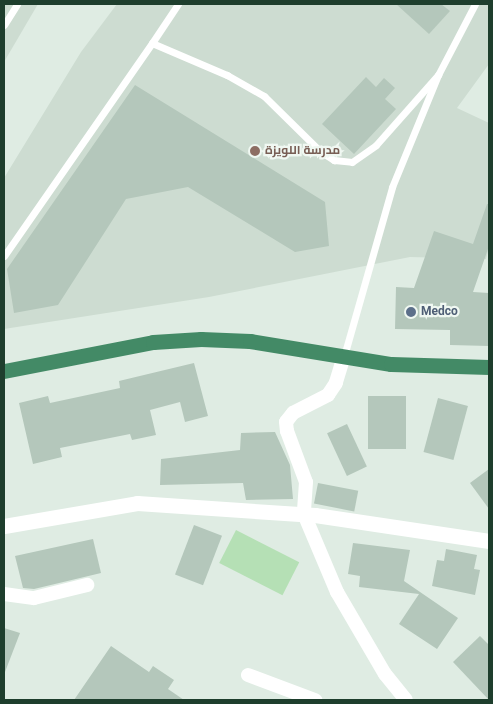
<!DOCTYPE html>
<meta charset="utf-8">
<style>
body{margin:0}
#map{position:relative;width:493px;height:704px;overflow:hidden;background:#dfece3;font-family:Roboto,Cairo,sans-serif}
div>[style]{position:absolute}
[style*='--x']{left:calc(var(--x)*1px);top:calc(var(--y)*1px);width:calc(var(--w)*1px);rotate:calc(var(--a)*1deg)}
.built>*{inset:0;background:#cddcd1}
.green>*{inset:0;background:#b5e0b5;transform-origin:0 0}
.building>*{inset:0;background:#b4c7bb;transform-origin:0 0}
.service>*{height:7px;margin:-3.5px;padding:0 3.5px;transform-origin:3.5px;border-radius:3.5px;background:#fff}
.minor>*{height:14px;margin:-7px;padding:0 7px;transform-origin:7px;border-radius:7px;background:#fff}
.tertiary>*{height:15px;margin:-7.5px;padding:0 7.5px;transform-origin:7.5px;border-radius:7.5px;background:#fff}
.trunk>*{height:15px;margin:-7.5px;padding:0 7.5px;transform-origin:7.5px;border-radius:7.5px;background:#438a66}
.dots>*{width:14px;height:14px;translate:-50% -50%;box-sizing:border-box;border:2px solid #f0f8f2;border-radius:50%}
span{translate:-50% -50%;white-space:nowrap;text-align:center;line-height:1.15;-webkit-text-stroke:4.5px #f0f8f2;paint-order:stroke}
.education-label{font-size:12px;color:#785e54;font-weight:700}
.left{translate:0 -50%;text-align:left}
.service-label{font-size:12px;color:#4e5e75;font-weight:700}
.frame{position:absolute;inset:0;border:5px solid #1e3e2d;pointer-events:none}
</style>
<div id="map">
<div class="built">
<div style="clip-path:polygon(4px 4px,38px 4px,4px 62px)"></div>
<div style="clip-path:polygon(117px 4px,489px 4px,489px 64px,457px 108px,489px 123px,489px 248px,486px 259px,410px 257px,209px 297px,4px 329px,4px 178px,81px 52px)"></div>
</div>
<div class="green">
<div style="left:236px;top:530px;width:71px;height:37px;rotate:27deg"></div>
</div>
<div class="building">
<div style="clip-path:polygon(396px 4px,441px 4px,450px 11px,429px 34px)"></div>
<div style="clip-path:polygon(366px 77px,376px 87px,384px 78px,395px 88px,385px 99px,396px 109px,354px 154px,322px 124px)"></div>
<div style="clip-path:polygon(135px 85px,325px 202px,329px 246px,295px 252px,188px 187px,126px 199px,58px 305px,14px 313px,7px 269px)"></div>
<div style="clip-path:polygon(487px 204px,489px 204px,489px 246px,473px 292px,489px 293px,489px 346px,450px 345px,450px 330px,395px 329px,396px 287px,414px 288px,434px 231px,473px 244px)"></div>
<div style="clip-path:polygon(194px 363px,208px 416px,185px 422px,180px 402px,150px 410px,156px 435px,132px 440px,130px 434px,60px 448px,62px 457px,33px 464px,19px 403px,48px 396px,50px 403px,120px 388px,119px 381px)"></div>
<div style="left:368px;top:396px;width:38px;height:53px"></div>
<div style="left:438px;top:398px;width:31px;height:56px;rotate:15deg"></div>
<div style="left:347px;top:424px;width:47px;height:22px;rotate:65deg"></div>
<div style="clip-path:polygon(275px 432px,290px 465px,293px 499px,246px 500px,243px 483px,160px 485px,161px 459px,240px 450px,241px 433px)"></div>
<div style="clip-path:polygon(489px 469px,489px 509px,470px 483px)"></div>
<div style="left:318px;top:483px;width:41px;height:21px;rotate:11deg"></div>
<div style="left:194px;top:525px;width:30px;height:53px;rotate:21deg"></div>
<div style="clip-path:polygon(93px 539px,101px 573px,34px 589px,23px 588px,15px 556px)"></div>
<div style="clip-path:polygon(353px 543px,410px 550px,404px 581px,458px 618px,437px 649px,399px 624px,419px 594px,359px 587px,360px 576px,348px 574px)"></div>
<div style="clip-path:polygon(446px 549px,477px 555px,474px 569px,480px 570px,475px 595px,432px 586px,437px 560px,444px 561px)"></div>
<div style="clip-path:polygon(4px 628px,20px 633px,5px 672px,4px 672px)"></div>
<div style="clip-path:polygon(480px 636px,489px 645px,489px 700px,453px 662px)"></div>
<div style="clip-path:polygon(111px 646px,149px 672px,153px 666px,174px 680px,168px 689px,184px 700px,74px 700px)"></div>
</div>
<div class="service">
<div style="--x:4;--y:25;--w:25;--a:-58"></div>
<div style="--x:152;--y:43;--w:47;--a:-56.3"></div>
<div style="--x:4;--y:256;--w:259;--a:-55.2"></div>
<div style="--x:152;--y:43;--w:82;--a:23.1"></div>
<div style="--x:227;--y:75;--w:43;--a:29.6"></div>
<div style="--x:264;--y:96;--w:78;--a:44.5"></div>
<div style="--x:320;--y:151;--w:17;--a:33"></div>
<div style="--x:334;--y:160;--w:18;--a:6"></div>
<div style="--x:352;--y:162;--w:29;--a:-35"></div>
<div style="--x:376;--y:145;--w:94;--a:-48.5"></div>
<div style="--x:344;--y:356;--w:176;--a:-74.1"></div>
<div style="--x:392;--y:187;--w:121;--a:-67.7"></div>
<div style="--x:438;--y:75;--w:80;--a:-62.5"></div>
</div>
<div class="minor">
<div style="--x:344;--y:356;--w:28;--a:107"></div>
<div style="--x:336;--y:383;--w:14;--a:124"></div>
<div style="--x:328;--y:395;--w:39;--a:153"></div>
<div style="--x:293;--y:413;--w:11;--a:128"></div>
<div style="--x:286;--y:422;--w:9;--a:84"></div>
<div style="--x:287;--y:431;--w:54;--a:69.6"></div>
<div style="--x:306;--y:482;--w:32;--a:94"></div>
<div style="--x:304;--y:514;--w:85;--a:67.1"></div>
<div style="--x:337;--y:592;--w:95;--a:59.7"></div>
<div style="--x:385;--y:674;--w:33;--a:51"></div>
<div style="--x:4;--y:594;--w:30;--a:8"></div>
<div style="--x:34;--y:598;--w:55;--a:-13.8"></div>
<div style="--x:248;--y:675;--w:72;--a:20.5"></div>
</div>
<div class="tertiary">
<div style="--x:4;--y:526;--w:135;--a:-9.8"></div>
<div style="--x:137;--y:503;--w:178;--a:3.9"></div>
<div style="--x:315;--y:515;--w:176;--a:8.5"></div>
</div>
<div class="trunk">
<div style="--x:4;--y:371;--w:152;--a:-11"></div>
<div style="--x:153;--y:342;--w:48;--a:-3.6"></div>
<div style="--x:201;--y:339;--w:49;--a:2.3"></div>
<div style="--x:250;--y:341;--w:143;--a:9.3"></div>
<div style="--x:391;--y:364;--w:98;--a:1.8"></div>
</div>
<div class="dots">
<div style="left:255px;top:151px;background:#8d6e63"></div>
<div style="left:411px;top:312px;background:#5c6f8a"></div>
</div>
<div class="education-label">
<span class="left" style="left:265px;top:151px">مدرسة اللويزة</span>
</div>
<div class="service-label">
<span class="left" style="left:421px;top:312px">Medco</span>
</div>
<div class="frame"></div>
</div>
